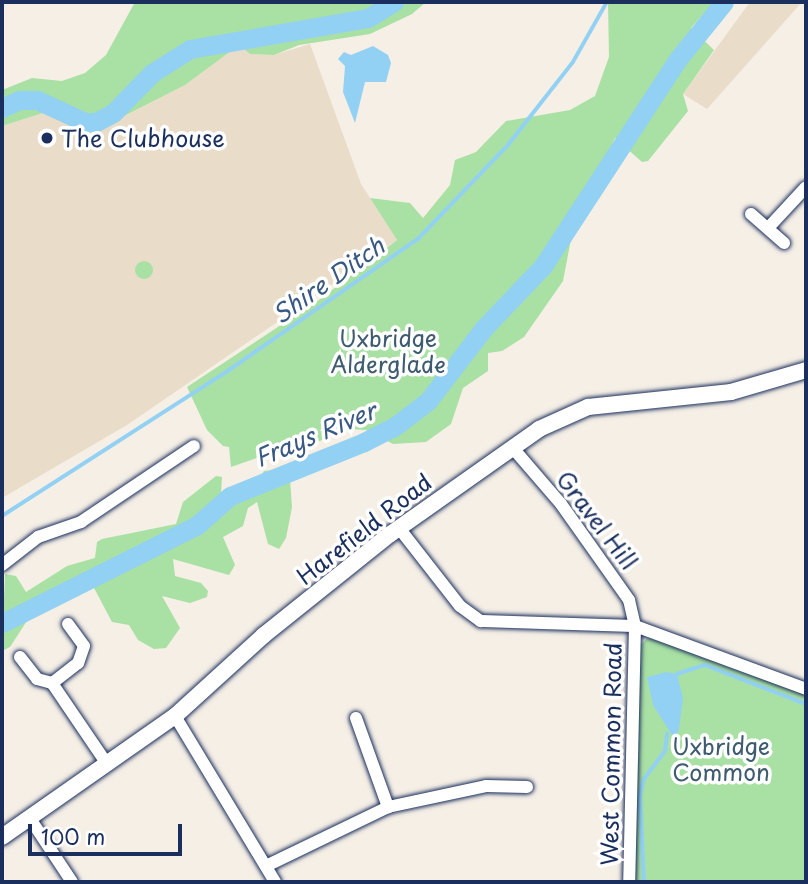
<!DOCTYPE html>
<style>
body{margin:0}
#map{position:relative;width:808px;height:884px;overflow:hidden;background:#f5efe6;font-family:"Playpen Sans",sans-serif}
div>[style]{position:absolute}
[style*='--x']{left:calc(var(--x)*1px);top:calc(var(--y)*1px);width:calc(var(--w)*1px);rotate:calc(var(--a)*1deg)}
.built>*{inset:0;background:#e9dcc8}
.green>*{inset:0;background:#a9e0a4}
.round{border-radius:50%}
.water>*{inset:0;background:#92d1f3}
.stream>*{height:3.5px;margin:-1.75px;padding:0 1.75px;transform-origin:1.75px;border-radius:1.75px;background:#92d1f3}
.river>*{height:19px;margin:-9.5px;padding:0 9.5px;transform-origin:9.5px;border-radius:9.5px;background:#92d1f3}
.roads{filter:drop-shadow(0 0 2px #1b2f5e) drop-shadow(0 0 2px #1b2f5e)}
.street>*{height:12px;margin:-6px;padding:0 6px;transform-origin:6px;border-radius:6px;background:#fff}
.secondary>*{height:16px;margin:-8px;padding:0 8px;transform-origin:8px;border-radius:8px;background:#fff}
.dots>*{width:19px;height:19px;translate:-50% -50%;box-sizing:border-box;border:4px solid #fff;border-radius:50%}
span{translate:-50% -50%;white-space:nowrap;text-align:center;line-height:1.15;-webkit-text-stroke:7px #fff;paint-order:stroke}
.poi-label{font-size:23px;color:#1b2f5e}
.left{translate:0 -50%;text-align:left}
.park-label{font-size:23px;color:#3e5b70}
.street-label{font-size:23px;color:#1b2f5e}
.water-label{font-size:24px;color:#395883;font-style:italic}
.frame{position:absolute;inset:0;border:4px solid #1b2f5e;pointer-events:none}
.scale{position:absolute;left:28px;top:824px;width:154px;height:32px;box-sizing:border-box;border:4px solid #1b2f5e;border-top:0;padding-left:9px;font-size:21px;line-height:24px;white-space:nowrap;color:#1b2f5e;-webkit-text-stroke:5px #fff;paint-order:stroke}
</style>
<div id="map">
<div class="built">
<div style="clip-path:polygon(750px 2px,802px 2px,707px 109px,683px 94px)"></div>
<div style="clip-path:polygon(310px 44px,361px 184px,397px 240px,127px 425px,2px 498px,2px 126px,46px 112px,92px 133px,185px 85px,231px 51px,244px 49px,250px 54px,274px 55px)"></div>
</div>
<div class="green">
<div style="clip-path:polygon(135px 2px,426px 2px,412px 14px,370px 34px,299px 45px,274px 55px,250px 54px,244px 49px,231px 51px,185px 85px,91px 133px,46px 112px,2px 126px,2px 90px,32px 78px,62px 81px,85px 73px,106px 55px)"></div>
<div style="clip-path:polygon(608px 2px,714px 2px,691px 28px,714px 50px,683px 94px,688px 111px,648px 161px,642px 162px,615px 138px,572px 234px,563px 281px,524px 337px,502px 351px,488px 353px,488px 371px,463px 388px,451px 424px,426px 442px,393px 444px,366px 430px,350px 429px,292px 452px,268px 454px,231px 467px,229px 447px,223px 446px,207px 430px,187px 387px,319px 300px,397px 240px,370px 198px,410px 203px,423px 218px,450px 185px,455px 160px,476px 152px,506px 121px,570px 110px,595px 96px,609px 57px)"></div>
<div class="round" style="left:135px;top:261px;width:18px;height:18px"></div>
<div style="clip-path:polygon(281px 469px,290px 479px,292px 507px,286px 538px,279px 549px,268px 544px,257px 502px,248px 508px,243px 526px,223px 537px,235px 565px,229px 575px,173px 559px,175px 576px,201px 583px,208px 591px,207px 597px,190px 603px,162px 596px,180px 628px,166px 648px,154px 649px,138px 640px,129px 625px,112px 622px,93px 586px,59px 594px,34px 610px,10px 647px,2px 651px,5px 574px,16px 576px,26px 592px,67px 566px,95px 558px,97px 542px,102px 539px,176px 524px,183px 502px,216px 476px,222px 477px,221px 494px,232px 498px,257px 482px,264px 471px)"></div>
<div style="clip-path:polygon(649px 637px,806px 693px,806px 882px,635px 882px,639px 646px)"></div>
</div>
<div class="water">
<div style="clip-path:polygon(373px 46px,388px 55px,391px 63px,386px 82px,365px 82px,355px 123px,343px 92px,345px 66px,338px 59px,344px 52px,351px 55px)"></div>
<div style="clip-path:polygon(666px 672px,677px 674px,683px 698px,679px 730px,673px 737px,653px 705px,647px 677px)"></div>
</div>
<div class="stream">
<div style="--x:2;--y:516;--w:261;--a:-32.7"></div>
<div style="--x:222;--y:375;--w:239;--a:-34.8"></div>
<div style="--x:418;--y:239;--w:130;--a:-46.2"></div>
<div style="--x:508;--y:145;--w:105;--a:-51.9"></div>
<div style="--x:573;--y:62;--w:69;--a:-60.5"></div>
<div style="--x:677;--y:674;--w:29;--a:-18"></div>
<div style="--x:705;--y:665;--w:108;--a:21.1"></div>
<div style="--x:644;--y:882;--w:87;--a:-92.6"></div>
<div style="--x:640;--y:795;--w:16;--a:-76"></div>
<div style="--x:644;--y:779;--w:35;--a:-53"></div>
<div style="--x:665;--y:751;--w:17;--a:-83"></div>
</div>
<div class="river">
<div style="--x:2;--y:108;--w:19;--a:-25"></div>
<div style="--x:19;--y:100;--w:18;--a:0"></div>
<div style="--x:37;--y:100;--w:53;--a:24.6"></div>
<div style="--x:85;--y:122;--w:11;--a:0"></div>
<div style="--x:96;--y:122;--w:19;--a:-28"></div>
<div style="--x:113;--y:113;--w:56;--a:-45.7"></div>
<div style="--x:152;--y:73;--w:45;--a:-32.3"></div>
<div style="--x:190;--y:49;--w:181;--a:-9.9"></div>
<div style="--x:368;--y:18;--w:31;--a:-32"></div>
<div style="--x:2;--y:623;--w:217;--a:-26.6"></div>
<div style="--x:196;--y:526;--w:45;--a:-41.4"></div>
<div style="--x:230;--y:496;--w:144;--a:-21.9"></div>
<div style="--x:364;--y:442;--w:34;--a:-27"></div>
<div style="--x:394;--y:427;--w:43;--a:-37.4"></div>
<div style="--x:428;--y:401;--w:92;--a:-52.5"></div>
<div style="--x:484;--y:328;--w:86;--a:-46.4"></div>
<div style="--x:543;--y:266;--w:247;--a:-56.9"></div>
<div style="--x:678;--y:59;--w:73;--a:-51.1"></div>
</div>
<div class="roads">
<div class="street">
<div style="--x:751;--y:214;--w:44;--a:41.3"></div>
<div style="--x:769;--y:227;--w:54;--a:-47.2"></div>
<div style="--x:512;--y:447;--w:75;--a:49.3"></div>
<div style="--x:561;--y:504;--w:118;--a:54.7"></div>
<div style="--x:629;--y:600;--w:27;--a:77"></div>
<div style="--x:635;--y:626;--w:256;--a:91.3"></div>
<div style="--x:399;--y:528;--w:99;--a:52"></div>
<div style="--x:460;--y:606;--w:26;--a:36"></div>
<div style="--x:481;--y:621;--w:154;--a:1.9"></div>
<div style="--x:635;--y:626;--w:182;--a:20.2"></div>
<div style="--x:2;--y:565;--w:46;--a:-37.9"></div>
<div style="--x:38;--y:537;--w:46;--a:-19.2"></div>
<div style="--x:81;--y:522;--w:136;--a:-33.9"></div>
<div style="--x:68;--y:624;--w:27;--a:54"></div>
<div style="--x:84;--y:646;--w:18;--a:109"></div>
<div style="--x:78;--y:663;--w:33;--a:142"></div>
<div style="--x:52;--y:683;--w:98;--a:55.8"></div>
<div style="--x:20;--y:657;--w:28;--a:52"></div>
<div style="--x:37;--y:679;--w:16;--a:15"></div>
<div style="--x:175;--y:716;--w:194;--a:58.9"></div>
<div style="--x:356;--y:718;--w:95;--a:70.2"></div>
<div style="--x:29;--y:817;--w:78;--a:56.5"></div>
<div style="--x:266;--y:866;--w:136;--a:-25.8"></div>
<div style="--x:388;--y:807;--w:100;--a:-12.1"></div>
<div style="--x:486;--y:786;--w:41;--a:1.4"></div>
</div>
<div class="secondary">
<div style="--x:2;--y:837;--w:211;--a:-35"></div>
<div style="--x:175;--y:716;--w:120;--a:-42.3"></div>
<div style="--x:264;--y:635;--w:160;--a:-38.7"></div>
<div style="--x:389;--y:535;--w:184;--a:-35.2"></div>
<div style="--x:539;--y:429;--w:54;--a:-24.2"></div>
<div style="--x:588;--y:407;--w:144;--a:-6"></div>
<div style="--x:731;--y:392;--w:78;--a:-16.3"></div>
</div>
</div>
<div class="dots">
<div style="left:47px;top:138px;background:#1b2f5e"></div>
</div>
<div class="poi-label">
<span class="left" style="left:61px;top:138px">The Clubhouse</span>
</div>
<div class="park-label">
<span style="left:388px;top:351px">Uxbridge<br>Alderglade</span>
<span style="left:721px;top:759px">Uxbridge<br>Common</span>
</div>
<div class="street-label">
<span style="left:597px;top:520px;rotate:53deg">Gravel Hill</span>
<span style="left:364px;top:529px;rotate:-38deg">Harefield Road</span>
<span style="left:611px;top:754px;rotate:-89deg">West Common Road</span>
</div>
<div class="water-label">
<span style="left:328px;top:280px;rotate:-35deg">Shire Ditch</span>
<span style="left:315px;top:434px;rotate:-23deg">Frays River</span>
</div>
<div class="frame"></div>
<div class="scale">100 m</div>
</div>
